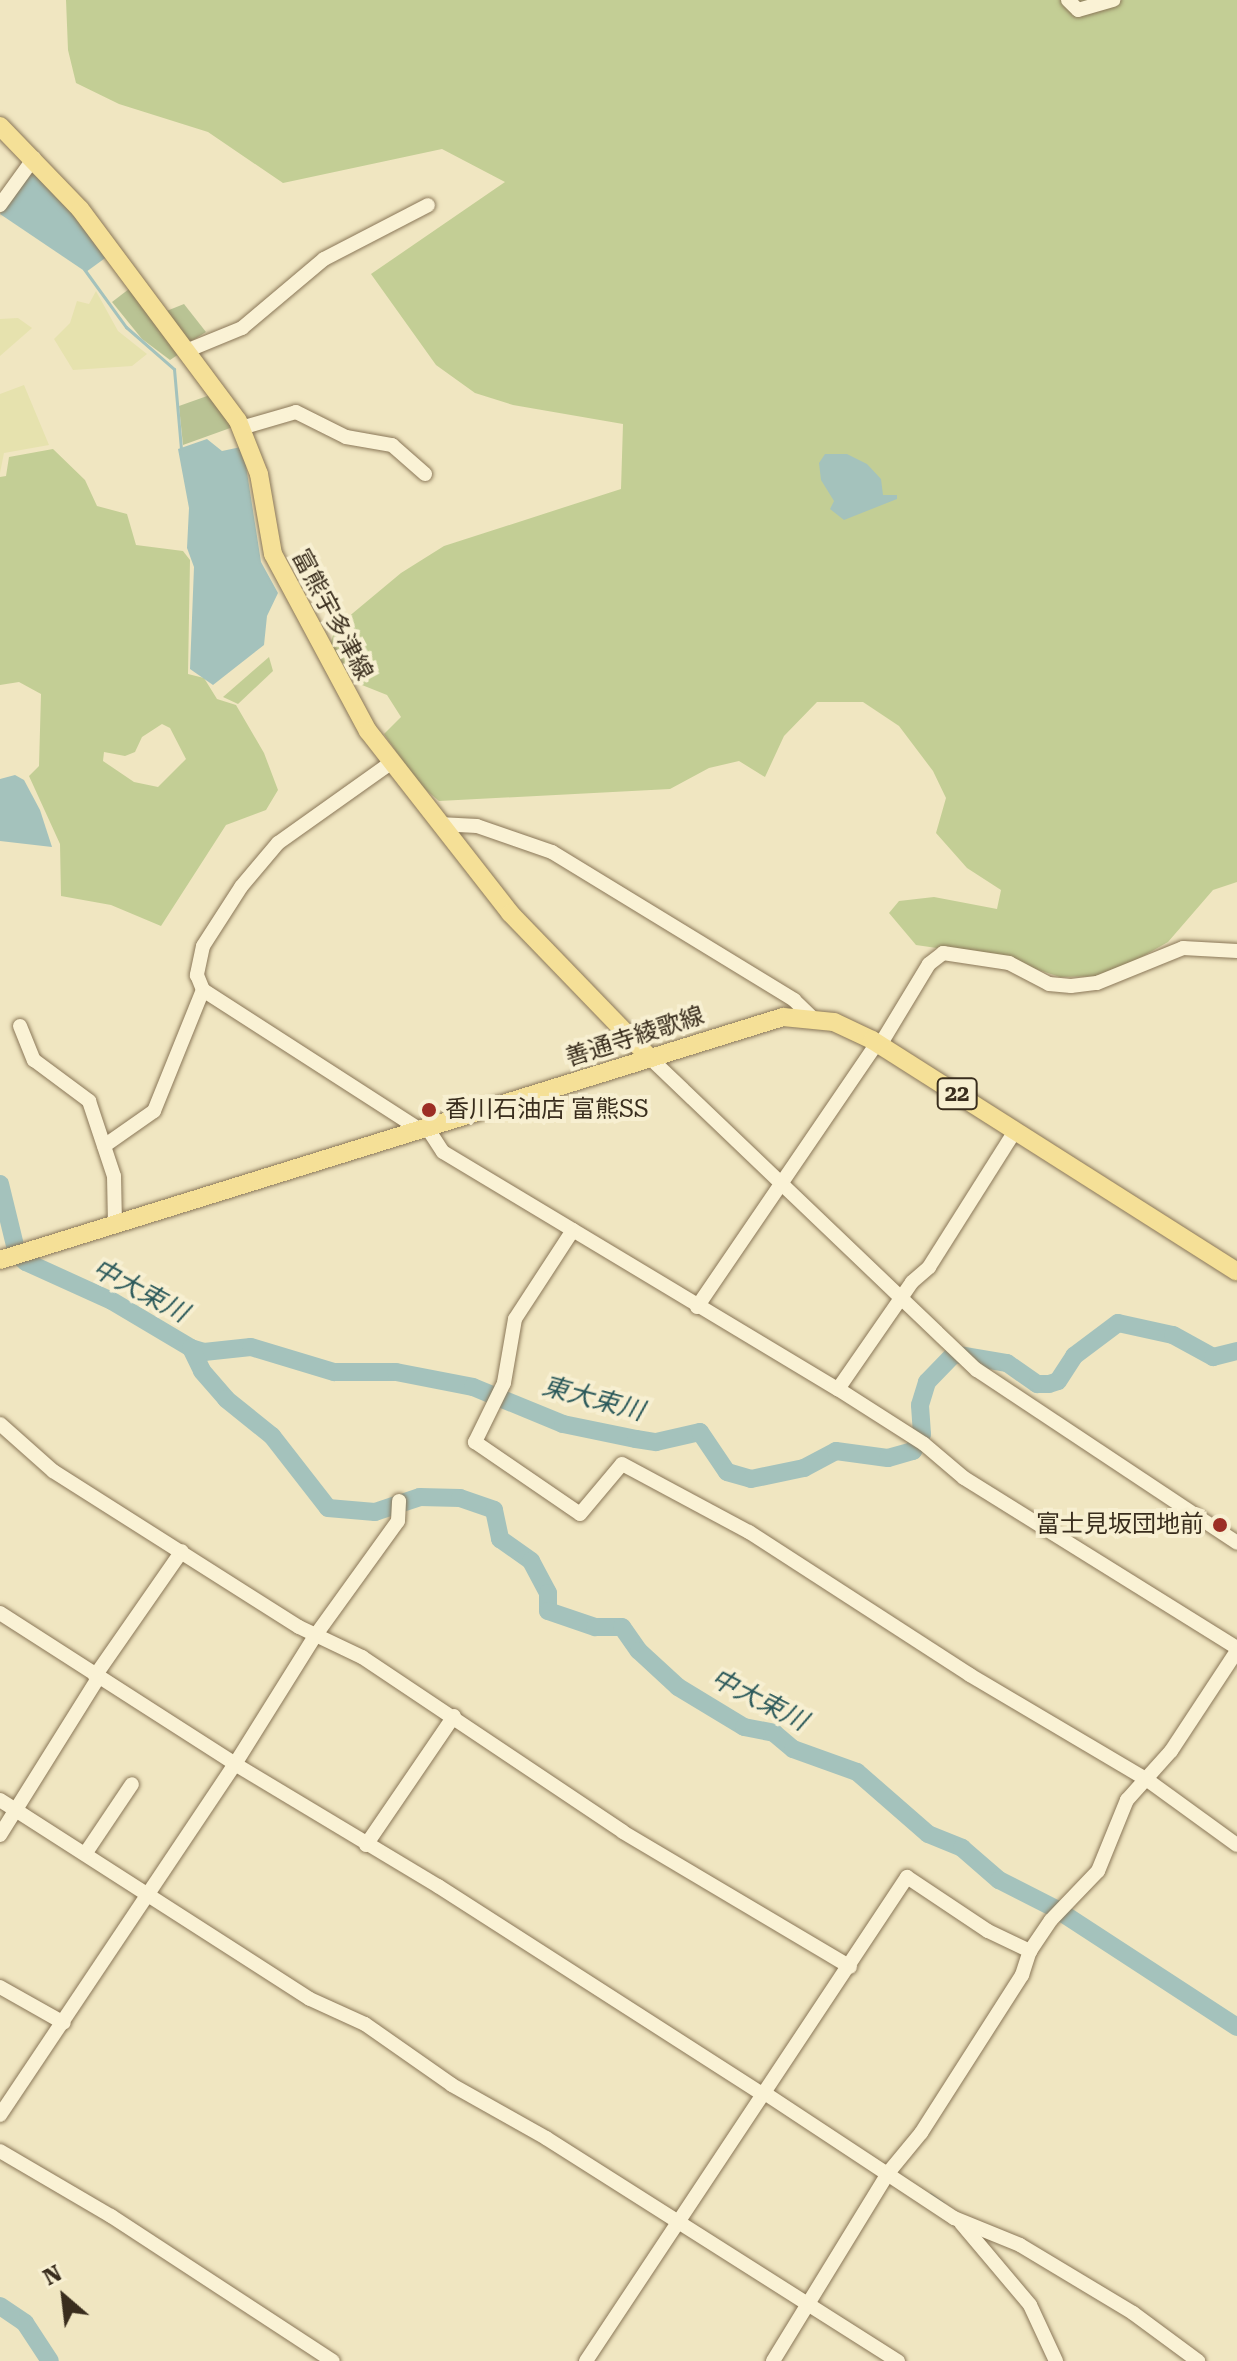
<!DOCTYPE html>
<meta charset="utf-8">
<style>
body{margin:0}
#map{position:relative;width:1237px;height:2361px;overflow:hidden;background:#f0e6c1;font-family:"Roboto Serif","Noto Sans JP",serif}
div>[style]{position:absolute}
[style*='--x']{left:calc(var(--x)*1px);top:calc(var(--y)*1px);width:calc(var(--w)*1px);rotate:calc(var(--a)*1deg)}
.farmland>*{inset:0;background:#e6e2ae}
.green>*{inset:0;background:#c3ce95}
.cemetery>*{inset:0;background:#b9c394}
.water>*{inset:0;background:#a4c2bc}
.stream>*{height:3px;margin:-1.5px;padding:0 1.5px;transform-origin:1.5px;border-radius:1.5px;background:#a4c2bc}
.river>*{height:18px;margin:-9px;padding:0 9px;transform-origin:9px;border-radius:9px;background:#a4c2bc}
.roads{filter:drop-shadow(0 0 2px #8a7758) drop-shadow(0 0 2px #8a7758)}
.minor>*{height:14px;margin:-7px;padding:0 7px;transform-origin:7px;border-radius:7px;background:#faf2d5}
.major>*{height:18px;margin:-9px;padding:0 9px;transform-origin:9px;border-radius:9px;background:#f5e097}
.dots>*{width:22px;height:22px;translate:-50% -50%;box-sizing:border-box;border:4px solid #f7efd1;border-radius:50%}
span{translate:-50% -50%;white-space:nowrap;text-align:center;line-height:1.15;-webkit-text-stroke:8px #f7efd1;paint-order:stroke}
.shield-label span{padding:2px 6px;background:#f7efd1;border:2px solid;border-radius:6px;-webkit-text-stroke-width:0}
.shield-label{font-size:22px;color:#392d1d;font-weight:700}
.street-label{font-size:24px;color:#392d1d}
.poi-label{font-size:24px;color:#392d1d}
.left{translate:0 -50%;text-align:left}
.right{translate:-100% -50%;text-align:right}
.water-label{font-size:26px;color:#2b595a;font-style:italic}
.north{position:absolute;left:24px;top:2257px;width:80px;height:80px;-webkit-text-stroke:6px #f7efd1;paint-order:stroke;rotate:332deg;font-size:22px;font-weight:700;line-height:32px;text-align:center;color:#392d1d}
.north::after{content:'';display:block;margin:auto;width:28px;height:36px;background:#392d1d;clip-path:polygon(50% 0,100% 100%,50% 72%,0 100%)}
</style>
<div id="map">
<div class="farmland">
<div style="clip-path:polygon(96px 291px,118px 331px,147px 354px,132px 366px,73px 370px,54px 339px,70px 323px,77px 301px,89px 304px)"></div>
<div style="clip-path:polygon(18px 318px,32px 328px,0 356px,0 319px)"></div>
<div style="clip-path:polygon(24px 385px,49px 445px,4px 453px,0 473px,0 394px)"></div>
</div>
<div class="green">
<div style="clip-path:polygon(66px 0,1237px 0,1237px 882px,1213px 890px,1168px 942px,1108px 976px,1060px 977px,999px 957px,916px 945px,889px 913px,899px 901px,934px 897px,997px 909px,1001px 890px,967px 868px,936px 833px,946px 798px,933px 771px,899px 726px,863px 702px,817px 702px,784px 736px,765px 777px,739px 761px,709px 768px,670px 789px,439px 801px,418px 783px,384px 734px,401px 717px,387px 695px,357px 683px,330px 646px,335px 628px,401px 573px,444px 546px,621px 489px,623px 424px,513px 405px,475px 393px,436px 365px,371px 274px,505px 182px,442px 149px,283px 183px,208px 132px,119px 104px,76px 83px,68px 50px)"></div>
<div style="clip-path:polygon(evenodd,53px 449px,85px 480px,97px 506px,127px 514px,136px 545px,183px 551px,190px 560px,188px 674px,204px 678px,217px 699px,236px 705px,264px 753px,278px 790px,266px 810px,226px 825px,161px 926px,111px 905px,61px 896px,60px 844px,29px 776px,39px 766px,41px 694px,19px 682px,0 685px,0 477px,6px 476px,9px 457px,53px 449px,162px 724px,170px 728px,186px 759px,158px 787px,134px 782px,103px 761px,104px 752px,125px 756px,135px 752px,142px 737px,162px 724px)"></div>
<div style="clip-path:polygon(269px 657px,273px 671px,238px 704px,223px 697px)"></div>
</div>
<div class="cemetery">
<div style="clip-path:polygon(129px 289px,179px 354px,170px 360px,142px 339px,112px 302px)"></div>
<div style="clip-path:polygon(184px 304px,206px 332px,187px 344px,164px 312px)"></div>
<div style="clip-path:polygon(210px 395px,233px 427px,183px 445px,179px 406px)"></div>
</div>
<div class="water">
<div style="clip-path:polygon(34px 168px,108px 256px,86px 272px,0 214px)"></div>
<div style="clip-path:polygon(207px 439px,222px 451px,241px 447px,244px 453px,261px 562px,278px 593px,267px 616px,264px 645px,213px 685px,190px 669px,194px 567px,187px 548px,189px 508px,178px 449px)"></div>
<div style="clip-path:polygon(825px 454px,847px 454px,867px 464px,881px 479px,883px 495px,897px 495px,897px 499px,844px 520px,830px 509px,834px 501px,821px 480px,819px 463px)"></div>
<div style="clip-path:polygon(15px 775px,24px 780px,40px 810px,52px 847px,0 841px,0 779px)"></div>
</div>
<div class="stream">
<div style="--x:84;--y:269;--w:72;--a:54.1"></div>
<div style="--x:126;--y:327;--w:64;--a:41.2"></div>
<div style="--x:174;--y:369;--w:80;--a:85"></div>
<div style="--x:930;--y:2194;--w:16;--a:35"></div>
</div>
<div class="river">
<div style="--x:0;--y:1184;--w:72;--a:76.3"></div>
<div style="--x:17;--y:1254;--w:12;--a:42"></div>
<div style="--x:26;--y:1262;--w:94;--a:24.4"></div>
<div style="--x:112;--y:1301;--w:92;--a:30.7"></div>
<div style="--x:191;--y:1348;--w:14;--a:17"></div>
<div style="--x:204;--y:1352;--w:47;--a:-6.1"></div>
<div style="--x:251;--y:1347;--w:87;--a:16.8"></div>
<div style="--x:334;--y:1372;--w:62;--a:0"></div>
<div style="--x:396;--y:1372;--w:78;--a:11"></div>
<div style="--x:473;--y:1387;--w:97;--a:22.3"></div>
<div style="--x:563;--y:1424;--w:75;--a:11.6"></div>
<div style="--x:636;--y:1439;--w:20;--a:9"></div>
<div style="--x:656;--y:1442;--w:45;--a:-12.8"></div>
<div style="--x:700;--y:1432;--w:48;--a:56"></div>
<div style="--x:727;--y:1472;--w:25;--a:16"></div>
<div style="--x:751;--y:1479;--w:54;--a:-11.7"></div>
<div style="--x:804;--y:1468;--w:36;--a:-28"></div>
<div style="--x:836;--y:1451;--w:52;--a:7.7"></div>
<div style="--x:888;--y:1458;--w:26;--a:-16"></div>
<div style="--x:913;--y:1451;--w:19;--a:-62"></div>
<div style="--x:922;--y:1434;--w:29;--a:-94"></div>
<div style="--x:920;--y:1405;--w:24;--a:-73"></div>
<div style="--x:927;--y:1382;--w:39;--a:-46"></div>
<div style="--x:954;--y:1354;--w:54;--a:9.6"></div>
<div style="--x:1007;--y:1363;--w:37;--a:35"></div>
<div style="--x:1037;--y:1384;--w:12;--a:0"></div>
<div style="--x:1049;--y:1384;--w:9;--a:-18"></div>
<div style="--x:1058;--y:1381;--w:30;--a:-57"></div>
<div style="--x:1074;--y:1356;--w:55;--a:-36.9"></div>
<div style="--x:1118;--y:1323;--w:56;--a:12.3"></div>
<div style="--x:1173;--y:1335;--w:46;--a:28.8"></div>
<div style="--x:1213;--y:1357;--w:25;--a:-14"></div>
<div style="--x:191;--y:1348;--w:25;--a:64"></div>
<div style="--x:202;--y:1371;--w:37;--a:49"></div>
<div style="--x:226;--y:1399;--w:59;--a:38.8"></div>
<div style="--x:272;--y:1436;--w:91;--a:52.1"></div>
<div style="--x:328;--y:1508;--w:47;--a:4.9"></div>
<div style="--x:375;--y:1512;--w:47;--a:-18.4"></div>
<div style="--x:420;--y:1497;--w:40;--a:1.4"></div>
<div style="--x:460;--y:1498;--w:36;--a:19"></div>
<div style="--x:494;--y:1510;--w:30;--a:78"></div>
<div style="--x:500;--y:1539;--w:38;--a:35"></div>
<div style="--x:531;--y:1561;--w:36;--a:62"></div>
<div style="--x:548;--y:1593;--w:18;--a:90"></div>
<div style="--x:548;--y:1611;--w:50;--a:18.8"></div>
<div style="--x:595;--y:1627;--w:27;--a:0"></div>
<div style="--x:622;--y:1627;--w:29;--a:55"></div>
<div style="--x:639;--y:1651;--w:53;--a:42.7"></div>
<div style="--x:678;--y:1687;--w:77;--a:31.2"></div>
<div style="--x:744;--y:1727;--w:31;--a:11"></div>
<div style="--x:774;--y:1733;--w:25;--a:40"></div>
<div style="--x:793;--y:1749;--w:68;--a:19.8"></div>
<div style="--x:857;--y:1772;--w:94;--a:41.1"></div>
<div style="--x:928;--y:1834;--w:37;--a:22"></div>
<div style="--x:962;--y:1848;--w:49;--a:40.9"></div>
<div style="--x:999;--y:1880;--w:64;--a:27"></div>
<div style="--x:1056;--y:1909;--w:216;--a:33.1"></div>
<div style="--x:0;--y:2306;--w:30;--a:34"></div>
<div style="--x:25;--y:2323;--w:45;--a:56.7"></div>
</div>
<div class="roads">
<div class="minor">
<div style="--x:1068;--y:0;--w:14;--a:45"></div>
<div style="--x:1078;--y:10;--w:37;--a:-16"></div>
<div style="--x:0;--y:205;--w:58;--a:-54.1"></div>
<div style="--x:186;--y:351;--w:61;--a:-22.3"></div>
<div style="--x:242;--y:328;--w:107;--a:-40.1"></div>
<div style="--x:324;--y:259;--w:117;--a:-27.4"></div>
<div style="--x:241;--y:428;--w:57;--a:-16.2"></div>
<div style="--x:296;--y:412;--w:56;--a:26.6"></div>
<div style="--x:346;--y:437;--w:47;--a:9.9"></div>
<div style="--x:392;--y:445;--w:44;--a:41.3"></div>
<div style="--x:392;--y:762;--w:140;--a:144.6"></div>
<div style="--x:278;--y:843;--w:57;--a:130.1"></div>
<div style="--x:241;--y:887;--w:70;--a:122.8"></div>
<div style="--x:203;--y:946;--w:30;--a:102"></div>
<div style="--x:197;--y:975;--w:16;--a:68"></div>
<div style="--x:203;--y:990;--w:257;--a:32.8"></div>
<div style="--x:439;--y:824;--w:38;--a:3"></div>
<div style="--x:477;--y:826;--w:79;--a:19.1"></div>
<div style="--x:552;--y:852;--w:284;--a:31.4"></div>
<div style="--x:794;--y:1000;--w:28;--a:44"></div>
<div style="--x:20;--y:1026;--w:37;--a:68"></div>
<div style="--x:34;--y:1060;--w:69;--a:36.7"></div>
<div style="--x:89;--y:1101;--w:79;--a:71.6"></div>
<div style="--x:114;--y:1176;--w:49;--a:88.8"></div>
<div style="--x:880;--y:1045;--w:95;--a:-58.8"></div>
<div style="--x:929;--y:964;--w:18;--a:-38"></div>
<div style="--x:943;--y:953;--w:67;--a:8.6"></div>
<div style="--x:1009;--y:963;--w:45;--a:27.7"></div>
<div style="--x:1049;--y:984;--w:22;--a:5"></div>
<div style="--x:1071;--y:986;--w:26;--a:-7"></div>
<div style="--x:1097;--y:983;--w:93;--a:-22.1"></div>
<div style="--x:1183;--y:948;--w:54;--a:3.2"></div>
<div style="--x:650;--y:1058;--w:452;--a:43.7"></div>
<div style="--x:977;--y:1370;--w:312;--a:33.6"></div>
<div style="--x:426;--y:1126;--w:31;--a:57"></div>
<div style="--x:443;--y:1152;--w:461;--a:31"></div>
<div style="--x:838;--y:1389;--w:102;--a:32.6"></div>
<div style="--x:924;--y:1444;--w:52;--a:40.4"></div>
<div style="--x:964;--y:1478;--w:322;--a:31.9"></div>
<div style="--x:104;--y:1146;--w:61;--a:-35"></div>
<div style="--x:154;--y:1111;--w:131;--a:-68"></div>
<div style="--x:573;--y:1230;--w:106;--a:123.1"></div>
<div style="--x:515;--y:1319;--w:65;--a:99.8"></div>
<div style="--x:504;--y:1383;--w:66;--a:116.2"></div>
<div style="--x:475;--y:1442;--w:127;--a:34.4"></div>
<div style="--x:580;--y:1514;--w:65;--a:-50"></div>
<div style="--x:622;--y:1464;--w:144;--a:28.2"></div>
<div style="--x:749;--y:1532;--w:263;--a:32.9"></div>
<div style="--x:970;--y:1675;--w:204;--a:30.6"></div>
<div style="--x:1146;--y:1779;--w:112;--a:36"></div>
<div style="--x:697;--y:1307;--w:320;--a:-55.7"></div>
<div style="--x:838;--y:1389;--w:130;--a:-55.3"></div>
<div style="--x:912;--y:1282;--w:23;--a:-41"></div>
<div style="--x:929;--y:1267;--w:161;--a:-57.7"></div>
<div style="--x:0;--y:1424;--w:71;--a:41.6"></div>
<div style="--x:53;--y:1471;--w:291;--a:32.4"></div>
<div style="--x:299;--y:1627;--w:70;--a:25.5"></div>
<div style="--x:362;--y:1657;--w:314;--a:33.8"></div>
<div style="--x:623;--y:1832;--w:264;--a:30.7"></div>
<div style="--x:0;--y:1613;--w:279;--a:32.7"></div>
<div style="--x:235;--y:1764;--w:151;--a:-58"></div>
<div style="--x:315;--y:1636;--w:142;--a:-54.2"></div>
<div style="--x:398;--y:1521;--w:20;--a:-87"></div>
<div style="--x:95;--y:1676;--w:152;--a:-55.2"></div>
<div style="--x:0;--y:1800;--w:368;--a:32.7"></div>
<div style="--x:310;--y:1999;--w:60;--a:24.4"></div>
<div style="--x:365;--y:2024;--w:106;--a:35"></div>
<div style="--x:452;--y:2085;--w:108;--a:29.4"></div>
<div style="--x:546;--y:2138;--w:417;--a:32.4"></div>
<div style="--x:0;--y:1835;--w:185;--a:-58"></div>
<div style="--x:366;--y:1845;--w:156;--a:-55.7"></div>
<div style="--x:85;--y:1854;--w:84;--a:-56.1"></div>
<div style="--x:0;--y:1987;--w:73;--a:29.4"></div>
<div style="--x:763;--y:2092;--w:229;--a:33.4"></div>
<div style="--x:954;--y:2218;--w:71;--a:22.2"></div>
<div style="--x:1020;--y:2245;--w:132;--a:31"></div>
<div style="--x:1133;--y:2313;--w:81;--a:36.4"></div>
<div style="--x:0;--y:2115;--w:422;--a:-56.2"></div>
<div style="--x:235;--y:1764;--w:237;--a:31"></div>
<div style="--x:438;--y:1886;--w:384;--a:32.7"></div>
<div style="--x:0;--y:2151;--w:129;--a:30.4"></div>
<div style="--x:111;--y:2216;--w:265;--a:33.2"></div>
<div style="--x:961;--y:2223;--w:107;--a:49.9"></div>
<div style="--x:1030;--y:2305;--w:62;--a:65.1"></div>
<div style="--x:586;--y:2361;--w:581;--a:-56.45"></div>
<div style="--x:907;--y:1877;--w:97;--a:33.7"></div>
<div style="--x:988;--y:1931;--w:47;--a:25.5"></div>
<div style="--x:773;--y:2361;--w:220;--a:-58.5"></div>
<div style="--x:888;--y:2173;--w:52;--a:-50.5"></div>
<div style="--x:921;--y:2133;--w:188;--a:-57.4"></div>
<div style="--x:1022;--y:1975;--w:25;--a:-72"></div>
<div style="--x:1030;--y:1951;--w:37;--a:-56"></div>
<div style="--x:1051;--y:1920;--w:68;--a:-46.2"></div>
<div style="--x:1098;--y:1871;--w:77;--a:-67.8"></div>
<div style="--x:1127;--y:1800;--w:66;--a:-48.1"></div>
<div style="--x:1171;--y:1751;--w:120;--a:-56.6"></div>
</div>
<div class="major">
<div style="--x:0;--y:126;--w:115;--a:46.1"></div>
<div style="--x:80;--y:209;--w:264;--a:53.3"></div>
<div style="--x:238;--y:421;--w:57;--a:68.4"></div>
<div style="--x:259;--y:474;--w:81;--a:80.1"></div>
<div style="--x:273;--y:554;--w:201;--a:61.8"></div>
<div style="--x:368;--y:731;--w:231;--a:52"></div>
<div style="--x:510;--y:913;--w:202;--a:46"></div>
<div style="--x:0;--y:1260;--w:820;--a:-17.24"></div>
<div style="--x:783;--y:1017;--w:51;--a:5.6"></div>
<div style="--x:834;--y:1022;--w:42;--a:25.3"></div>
<div style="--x:872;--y:1040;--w:432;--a:32.4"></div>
</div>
</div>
<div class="dots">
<div style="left:429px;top:1110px;background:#9c2e25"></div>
<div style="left:1220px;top:1525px;background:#9c2e25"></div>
</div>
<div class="shield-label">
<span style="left:957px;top:1094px">22</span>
</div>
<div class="street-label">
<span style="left:332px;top:615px;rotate:62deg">富熊宇多津線</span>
<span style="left:635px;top:1037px;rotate:-18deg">善通寺綾歌線</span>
</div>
<div class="poi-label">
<span class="left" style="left:445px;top:1110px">香川石油店 富熊SS</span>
<span class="right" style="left:1204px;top:1525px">富士見坂団地前</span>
</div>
<div class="water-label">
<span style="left:140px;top:1291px;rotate:28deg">中大束川</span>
<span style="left:593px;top:1399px;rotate:15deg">東大束川</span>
<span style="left:759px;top:1700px;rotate:27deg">中大束川</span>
</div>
<div class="north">N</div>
</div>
